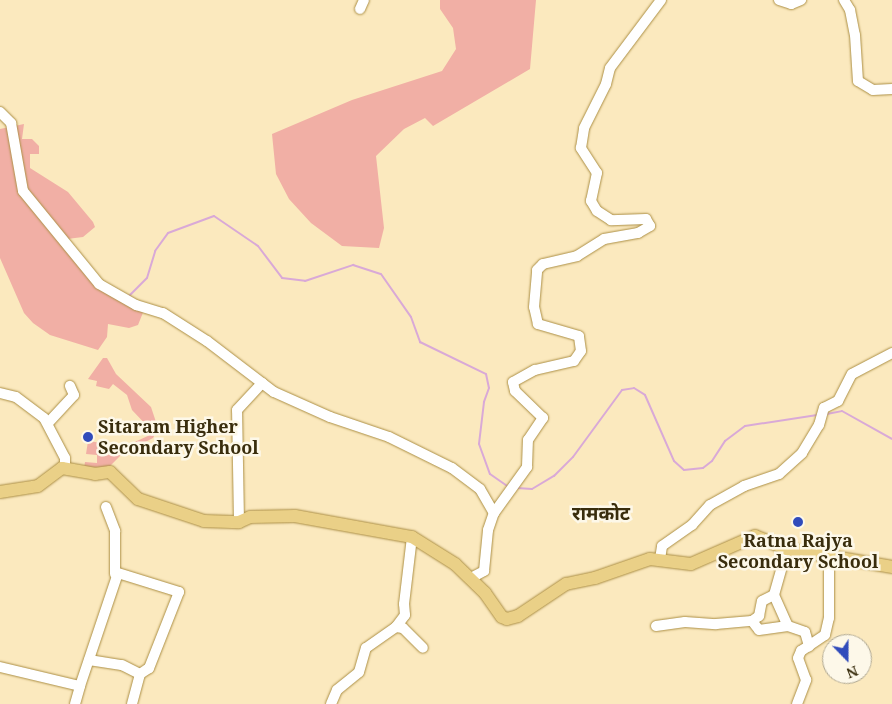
<!DOCTYPE html>
<meta charset="utf-8">
<style>
body{margin:0}
#map{position:relative;width:892px;height:704px;overflow:hidden;background:#fbe9be;font-family:"Noto Serif","Noto Sans Devanagari",serif}
div>[style]{position:absolute}
[style*='--x']{left:calc(var(--x)*1px);top:calc(var(--y)*1px);width:calc(var(--w)*1px);rotate:calc(var(--a)*1deg)}
.green>*{inset:0;background:#f1afa5}
.stream>*{height:2px;margin:-1px;padding:0 1px;transform-origin:1px;border-radius:1px;background:#d9a9d7}
.roads{filter:drop-shadow(0 0 1px #ac8f45) drop-shadow(0 0 1px #ac8f45)}
.minor>*{height:10px;margin:-5px;padding:0 5px;transform-origin:5px;border-radius:5px;background:#fff}
.major>*{height:12px;margin:-6px;padding:0 6px;transform-origin:6px;border-radius:6px;background:#ead087}
.dots>*{width:14px;height:14px;translate:-50% -50%;box-sizing:border-box;border:2px solid #fdf8e9;border-radius:50%}
span{translate:-50% -50%;white-space:nowrap;text-align:center;line-height:1.15;-webkit-text-stroke:5px #fdf8e9;paint-order:stroke}
.poi-label{font-size:18px;color:#392d0d;font-weight:700}
.left{translate:0 -50%;text-align:left}
.neighbourhood-label{font-size:19px;color:#392d0d;font-weight:700}
.north{position:absolute;left:822px;top:634px;width:50px;height:50px;box-sizing:border-box;background:#fdf8e9;border:1px solid #afa791;border-radius:50%;rotate:158deg;font-size:14px;font-weight:700;line-height:20px;text-align:center;color:#392d0d}
.north::after{content:'';display:block;margin:auto;width:18px;height:22px;background:#304bbb;clip-path:polygon(50% 0,100% 100%,50% 72%,0 100%)}
</style>
<div id="map">
<div class="green">
<div style="clip-path:polygon(440px 0,536px 0,530px 69px,433px 126px,425px 118px,404px 129px,376px 156px,384px 228px,379px 248px,342px 246px,311px 223px,289px 199px,276px 174px,272px 134px,352px 100px,442px 71px,456px 49px,453px 28px,440px 9px)"></div>
<div style="clip-path:polygon(24px 124px,22px 139px,32px 139px,39px 146px,39px 154px,30px 154px,30px 168px,68px 192px,93px 222px,95px 227px,83px 237px,67px 239px,87px 275px,144px 310px,138px 325px,129px 328px,108px 324px,107px 337px,98px 350px,50px 335px,33px 323px,24px 313px,0 258px,0 129px)"></div>
<div style="clip-path:polygon(103px 358px,107px 358px,116px 374px,151px 407px,158px 428px,153px 438px,122px 454px,109px 467px,84px 468px,85px 462px,97px 463px,97px 455px,86px 454px,88px 441px,102px 443px,102px 448px,115px 451px,150px 435px,150px 429px,132px 410px,127px 395px,113px 384px,109px 389px,96px 386px,97px 381px,88px 379px)"></div>
</div>
<div class="stream">
<div style="--x:129;--y:296;--w:25;--a:-45"></div>
<div style="--x:147;--y:278;--w:28;--a:-73"></div>
<div style="--x:155;--y:251;--w:22;--a:-54"></div>
<div style="--x:168;--y:233;--w:49;--a:-20.3"></div>
<div style="--x:214;--y:216;--w:53;--a:34.3"></div>
<div style="--x:258;--y:246;--w:40;--a:53"></div>
<div style="--x:282;--y:278;--w:23;--a:7"></div>
<div style="--x:305;--y:281;--w:51;--a:-18.4"></div>
<div style="--x:353;--y:265;--w:29;--a:18"></div>
<div style="--x:381;--y:274;--w:52;--a:55.1"></div>
<div style="--x:411;--y:317;--w:27;--a:70"></div>
<div style="--x:420;--y:342;--w:73;--a:25.9"></div>
<div style="--x:486;--y:374;--w:14;--a:78"></div>
<div style="--x:489;--y:388;--w:15;--a:110"></div>
<div style="--x:484;--y:402;--w:42;--a:96.8"></div>
<div style="--x:479;--y:444;--w:32;--a:70"></div>
<div style="--x:490;--y:474;--w:21;--a:35"></div>
<div style="--x:827;--y:414;--w:15;--a:-11"></div>
<div style="--x:842;--y:411;--w:57;--a:29.2"></div>
<div style="--x:517;--y:488;--w:15;--a:4"></div>
<div style="--x:532;--y:489;--w:26;--a:-31"></div>
<div style="--x:554;--y:476;--w:27;--a:-45"></div>
<div style="--x:573;--y:457;--w:83;--a:-53.8"></div>
<div style="--x:622;--y:390;--w:12;--a:-9"></div>
<div style="--x:634;--y:388;--w:13;--a:32"></div>
<div style="--x:645;--y:395;--w:72;--a:66.3"></div>
<div style="--x:674;--y:461;--w:13;--a:42"></div>
<div style="--x:684;--y:470;--w:19;--a:-6"></div>
<div style="--x:703;--y:468;--w:11;--a:-38"></div>
<div style="--x:712;--y:461;--w:24;--a:-57"></div>
<div style="--x:725;--y:441;--w:25;--a:-37"></div>
<div style="--x:745;--y:426;--w:73;--a:-8.7"></div>
</div>
<div class="roads">
<div class="minor">
<div style="--x:779;--y:0;--w:13;--a:18"></div>
<div style="--x:791;--y:4;--w:11;--a:-22"></div>
<div style="--x:844;--y:0;--w:12;--a:59"></div>
<div style="--x:850;--y:10;--w:25;--a:79"></div>
<div style="--x:855;--y:35;--w:46;--a:86.3"></div>
<div style="--x:858;--y:81;--w:17;--a:31"></div>
<div style="--x:873;--y:90;--w:19;--a:-3"></div>
<div style="--x:360;--y:9;--w:10;--a:-66"></div>
<div style="--x:0;--y:112;--w:16;--a:45"></div>
<div style="--x:11;--y:123;--w:69;--a:80"></div>
<div style="--x:23;--y:191;--w:120;--a:50.7"></div>
<div style="--x:99;--y:284;--w:43;--a:29.6"></div>
<div style="--x:136;--y:305;--w:28;--a:17"></div>
<div style="--x:163;--y:313;--w:52;--a:32.5"></div>
<div style="--x:207;--y:341;--w:84;--a:37.3"></div>
<div style="--x:274;--y:392;--w:61;--a:24.1"></div>
<div style="--x:330;--y:417;--w:62;--a:18.7"></div>
<div style="--x:389;--y:437;--w:70;--a:26.2"></div>
<div style="--x:452;--y:468;--w:35;--a:37"></div>
<div style="--x:480;--y:489;--w:28;--a:60"></div>
<div style="--x:0;--y:393;--w:16;--a:14"></div>
<div style="--x:16;--y:397;--w:35;--a:37"></div>
<div style="--x:44;--y:418;--w:45;--a:62.3"></div>
<div style="--x:65;--y:458;--w:11;--a:90"></div>
<div style="--x:48;--y:423;--w:38;--a:-47"></div>
<div style="--x:74;--y:395;--w:10;--a:-114"></div>
<div style="--x:106;--y:507;--w:26;--a:69"></div>
<div style="--x:115;--y:531;--w:43;--a:90"></div>
<div style="--x:239;--y:522;--w:112;--a:-91"></div>
<div style="--x:237;--y:410;--w:37;--a:-47"></div>
<div style="--x:787;--y:549;--w:48;--a:105.8"></div>
<div style="--x:774;--y:595;--w:34;--a:66"></div>
<div style="--x:788;--y:626;--w:18;--a:19"></div>
<div style="--x:805;--y:632;--w:15;--a:74"></div>
<div style="--x:660;--y:559;--w:13;--a:-81"></div>
<div style="--x:662;--y:546;--w:37;--a:-35"></div>
<div style="--x:692;--y:525;--w:27;--a:-48"></div>
<div style="--x:710;--y:505;--w:39;--a:-29"></div>
<div style="--x:744;--y:486;--w:37;--a:-19"></div>
<div style="--x:779;--y:474;--w:31;--a:-42"></div>
<div style="--x:802;--y:453;--w:33;--a:-59"></div>
<div style="--x:819;--y:425;--w:18;--a:-74"></div>
<div style="--x:824;--y:408;--w:16;--a:-27"></div>
<div style="--x:838;--y:401;--w:30;--a:-63"></div>
<div style="--x:852;--y:374;--w:45;--a:-27.7"></div>
<div style="--x:471;--y:578;--w:15;--a:-28"></div>
<div style="--x:484;--y:571;--w:41;--a:-84.4"></div>
<div style="--x:488;--y:530;--w:18;--a:-71"></div>
<div style="--x:494;--y:513;--w:57;--a:-54.3"></div>
<div style="--x:527;--y:467;--w:27;--a:-88"></div>
<div style="--x:528;--y:440;--w:27;--a:-56"></div>
<div style="--x:543;--y:418;--w:39;--a:-136"></div>
<div style="--x:515;--y:391;--w:9;--a:-103"></div>
<div style="--x:513;--y:382;--w:25;--a:-29"></div>
<div style="--x:535;--y:370;--w:40;--a:-13"></div>
<div style="--x:574;--y:361;--w:12;--a:-55"></div>
<div style="--x:581;--y:351;--w:15;--a:-98"></div>
<div style="--x:579;--y:336;--w:43;--a:-163.7"></div>
<div style="--x:538;--y:324;--w:17;--a:-103"></div>
<div style="--x:534;--y:307;--w:37;--a:-85"></div>
<div style="--x:537;--y:270;--w:8;--a:-45"></div>
<div style="--x:543;--y:264;--w:35;--a:-13"></div>
<div style="--x:577;--y:256;--w:32;--a:-32"></div>
<div style="--x:604;--y:239;--w:35;--a:-10"></div>
<div style="--x:638;--y:233;--w:14;--a:-30"></div>
<div style="--x:650;--y:226;--w:8;--a:-120"></div>
<div style="--x:646;--y:219;--w:35;--a:178"></div>
<div style="--x:611;--y:220;--w:17;--a:-147"></div>
<div style="--x:597;--y:211;--w:12;--a:-121"></div>
<div style="--x:591;--y:201;--w:29;--a:-78"></div>
<div style="--x:597;--y:173;--w:30;--a:-123"></div>
<div style="--x:581;--y:148;--w:20;--a:-81"></div>
<div style="--x:584;--y:128;--w:49;--a:-63.4"></div>
<div style="--x:606;--y:84;--w:16;--a:-76"></div>
<div style="--x:610;--y:68;--w:85;--a:-53.1"></div>
<div style="--x:752;--y:621;--w:11;--a:52"></div>
<div style="--x:759;--y:630;--w:29;--a:-8"></div>
<div style="--x:656;--y:626;--w:29;--a:-8"></div>
<div style="--x:685;--y:622;--w:31;--a:4"></div>
<div style="--x:716;--y:624;--w:36;--a:-5"></div>
<div style="--x:752;--y:621;--w:9;--a:-36"></div>
<div style="--x:759;--y:616;--w:15;--a:-79"></div>
<div style="--x:762;--y:601;--w:13;--a:-27"></div>
<div style="--x:396;--y:627;--w:7;--a:8"></div>
<div style="--x:403;--y:628;--w:28;--a:45"></div>
<div style="--x:89;--y:660;--w:33;--a:9"></div>
<div style="--x:122;--y:665;--w:20;--a:27"></div>
<div style="--x:140;--y:674;--w:31;--a:105"></div>
<div style="--x:0;--y:667;--w:82;--a:13.4"></div>
<div style="--x:80;--y:686;--w:119;--a:-71.4"></div>
<div style="--x:118;--y:573;--w:64;--a:17.3"></div>
<div style="--x:179;--y:592;--w:82;--a:111.5"></div>
<div style="--x:149;--y:668;--w:11;--a:146"></div>
<div style="--x:75;--y:704;--w:19;--a:-74"></div>
<div style="--x:331;--y:704;--w:15;--a:-67"></div>
<div style="--x:337;--y:690;--w:28;--a:-39"></div>
<div style="--x:359;--y:672;--w:25;--a:-74"></div>
<div style="--x:366;--y:648;--w:37;--a:-35"></div>
<div style="--x:396;--y:627;--w:15;--a:-53"></div>
<div style="--x:405;--y:615;--w:11;--a:-95"></div>
<div style="--x:404;--y:604;--w:67;--a:-83.2"></div>
<div style="--x:797;--y:704;--w:26;--a:-69"></div>
<div style="--x:806;--y:680;--w:23;--a:-110"></div>
<div style="--x:798;--y:658;--w:8;--a:-67"></div>
<div style="--x:801;--y:651;--w:29;--a:-34"></div>
<div style="--x:825;--y:635;--w:17;--a:-77"></div>
<div style="--x:829;--y:618;--w:63;--a:-90"></div>
</div>
<div class="major">
<div style="--x:0;--y:492;--w:38;--a:-9"></div>
<div style="--x:38;--y:486;--w:30;--a:-37"></div>
<div style="--x:62;--y:468;--w:34;--a:10"></div>
<div style="--x:95;--y:474;--w:15;--a:-8"></div>
<div style="--x:110;--y:472;--w:39;--a:44"></div>
<div style="--x:138;--y:499;--w:70;--a:18.4"></div>
<div style="--x:204;--y:521;--w:35;--a:2"></div>
<div style="--x:239;--y:522;--w:12;--a:-24"></div>
<div style="--x:250;--y:517;--w:45;--a:-1.3"></div>
<div style="--x:295;--y:516;--w:119;--a:10.2"></div>
<div style="--x:412;--y:537;--w:51;--a:32.1"></div>
<div style="--x:455;--y:564;--w:42;--a:44"></div>
<div style="--x:485;--y:593;--w:29;--a:55"></div>
<div style="--x:502;--y:617;--w:5;--a:22"></div>
<div style="--x:507;--y:619;--w:11;--a:-15"></div>
<div style="--x:518;--y:616;--w:58;--a:-33.7"></div>
<div style="--x:566;--y:584;--w:30;--a:-12"></div>
<div style="--x:595;--y:578;--w:58;--a:-19.1"></div>
<div style="--x:650;--y:559;--w:41;--a:7"></div>
<div style="--x:691;--y:564;--w:70;--a:-23.6"></div>
<div style="--x:755;--y:536;--w:35;--a:22"></div>
<div style="--x:787;--y:549;--w:107;--a:9.7"></div>
</div>
</div>
<div class="dots">
<div style="left:88px;top:437px;background:#304bbb"></div>
<div style="left:798px;top:522px;background:#304bbb"></div>
</div>
<div class="poi-label">
<span class="left" style="left:98px;top:437px">Sitaram Higher<br>Secondary School</span>
<span style="left:798px;top:551px">Ratna Rajya<br>Secondary School</span>
</div>
<div class="neighbourhood-label">
<span style="left:601px;top:514px">रामकोट</span>
</div>
<div class="north">N</div>
</div>
